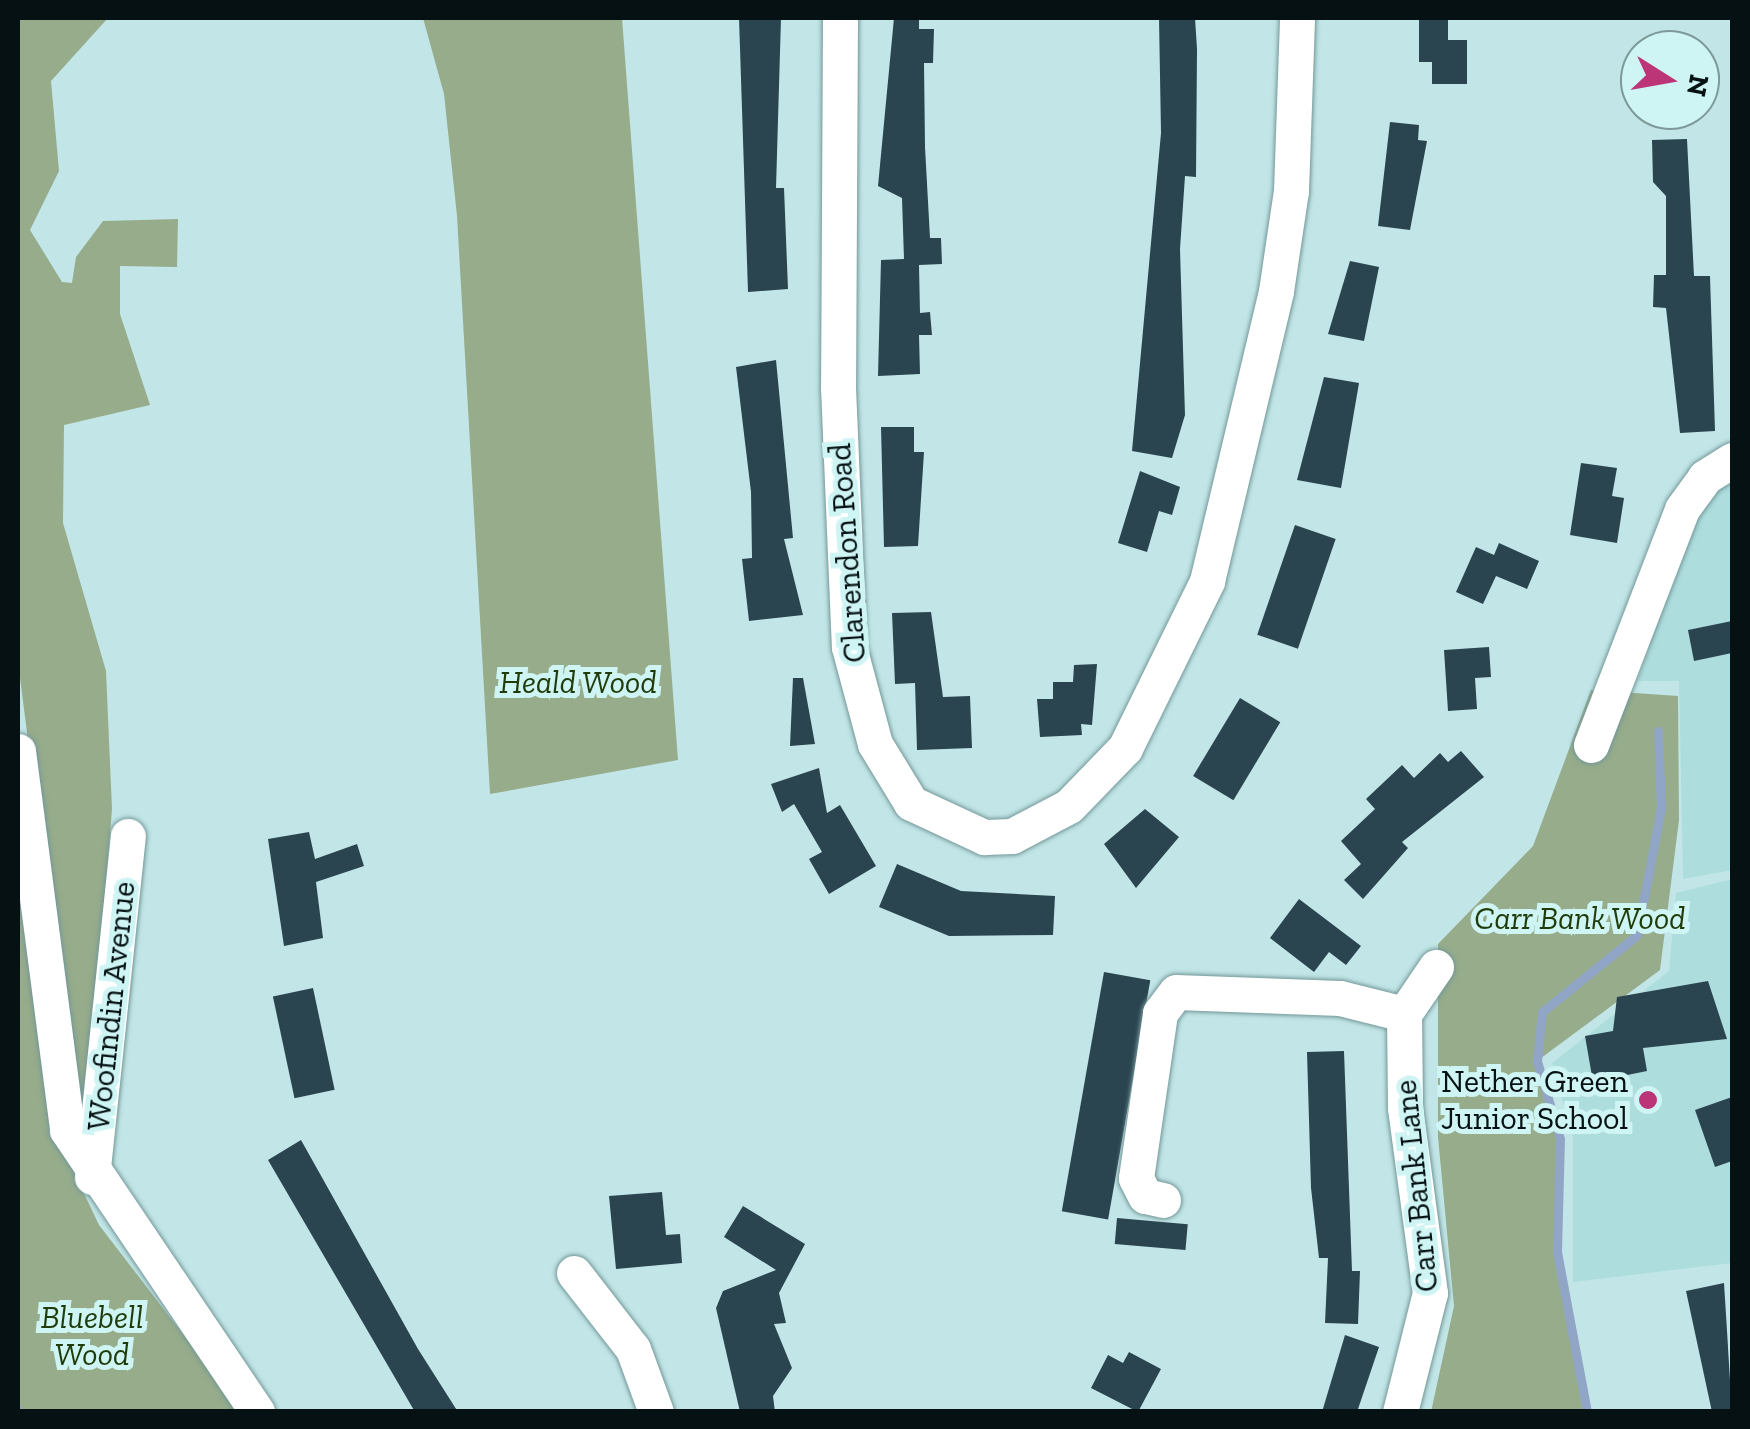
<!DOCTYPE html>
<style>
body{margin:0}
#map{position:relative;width:1750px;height:1429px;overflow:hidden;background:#c2e6e7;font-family:"Zilla Slab",serif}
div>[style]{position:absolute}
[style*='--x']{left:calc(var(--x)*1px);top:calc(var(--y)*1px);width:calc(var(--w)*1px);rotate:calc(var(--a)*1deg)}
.built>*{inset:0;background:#aeddde}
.forest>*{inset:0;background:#96ac8b}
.stream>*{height:9px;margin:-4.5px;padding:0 4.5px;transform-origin:4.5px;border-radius:4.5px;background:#91a5c6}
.building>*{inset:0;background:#2a4450;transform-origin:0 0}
.roads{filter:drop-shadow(0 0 2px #749798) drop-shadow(0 0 2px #749798)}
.minor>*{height:35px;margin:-17.5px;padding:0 17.5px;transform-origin:17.5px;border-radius:17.5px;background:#fff}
.dots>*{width:28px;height:28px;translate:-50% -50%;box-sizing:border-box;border:5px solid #cff4f4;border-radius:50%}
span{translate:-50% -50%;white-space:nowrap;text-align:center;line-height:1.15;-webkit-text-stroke:10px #cff4f4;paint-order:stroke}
.street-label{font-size:32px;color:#051112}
.park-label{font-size:32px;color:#1f3c0a;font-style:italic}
.poi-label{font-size:32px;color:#051112}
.right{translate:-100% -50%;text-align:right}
.frame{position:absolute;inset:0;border:20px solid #051112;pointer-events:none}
.north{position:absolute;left:1620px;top:30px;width:100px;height:100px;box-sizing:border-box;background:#cff4f4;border:2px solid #7e999a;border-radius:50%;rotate:101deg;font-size:28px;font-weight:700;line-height:40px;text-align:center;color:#051112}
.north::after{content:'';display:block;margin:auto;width:35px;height:45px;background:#bb3577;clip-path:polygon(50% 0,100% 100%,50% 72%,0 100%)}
</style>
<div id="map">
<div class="built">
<div style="clip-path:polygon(1732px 471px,1732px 870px,1683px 879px,1679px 681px,1638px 681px,1682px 546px,1712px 483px)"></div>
<div style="clip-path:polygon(1732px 879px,1732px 1263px,1573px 1282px,1573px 1137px,1552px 1063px,1669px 971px,1676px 893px)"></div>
</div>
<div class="forest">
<div style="clip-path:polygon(18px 18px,108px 18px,51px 81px,59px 171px,30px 230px,62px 282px,72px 283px,76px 257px,103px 221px,178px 219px,177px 267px,120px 266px,120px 314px,150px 405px,64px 425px,63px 523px,106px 671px,112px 809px,88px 1115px,76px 1116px,18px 662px)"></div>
<div style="clip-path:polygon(423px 18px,622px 18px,678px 760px,490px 794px,457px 216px,444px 94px)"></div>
<div style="clip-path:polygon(1591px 690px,1678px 696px,1679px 820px,1660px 970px,1537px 1061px,1560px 1139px,1557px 1252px,1587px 1411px,1431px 1412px,1454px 1306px,1438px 1137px,1438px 944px,1533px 846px)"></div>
<div style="clip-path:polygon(18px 886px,51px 1124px,99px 1225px,242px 1411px,18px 1411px)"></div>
</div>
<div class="stream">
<div style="--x:18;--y:1410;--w:2;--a:90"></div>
<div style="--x:1587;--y:1412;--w:163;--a:-100.6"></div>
<div style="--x:1557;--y:1252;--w:113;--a:-88.5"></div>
<div style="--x:1560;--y:1139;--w:81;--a:-106.4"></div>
<div style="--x:1537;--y:1061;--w:49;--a:-84.2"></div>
<div style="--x:1542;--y:1012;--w:122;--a:-39"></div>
<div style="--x:1637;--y:935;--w:129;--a:-79.3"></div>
<div style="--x:1661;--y:808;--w:77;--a:-92.2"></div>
</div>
<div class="building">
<div style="clip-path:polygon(739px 18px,781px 18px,776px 188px,784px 188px,788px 289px,748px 292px)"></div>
<div style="clip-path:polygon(894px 18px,919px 18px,919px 29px,934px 29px,933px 63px,924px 63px,925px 147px,930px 238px,941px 238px,942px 264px,919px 265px,920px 313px,930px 312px,932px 335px,919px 335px,920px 374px,878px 376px,881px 260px,904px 259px,902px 198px,878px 186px)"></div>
<div style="clip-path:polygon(1159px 18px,1195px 18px,1197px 49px,1196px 177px,1185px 176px,1180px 249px,1185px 415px,1172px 458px,1132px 451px,1161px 133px)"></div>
<div style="clip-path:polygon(1419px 18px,1448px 18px,1448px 40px,1467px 40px,1467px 84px,1432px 84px,1432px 62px,1419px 62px)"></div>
<div style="clip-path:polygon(1390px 122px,1419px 125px,1418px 140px,1427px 141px,1410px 230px,1378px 226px)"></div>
<div style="clip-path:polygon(1687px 139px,1694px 276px,1710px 276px,1715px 431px,1680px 433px,1666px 308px,1653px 307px,1654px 275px,1666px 275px,1666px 196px,1653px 182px,1652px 140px)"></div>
<div style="clip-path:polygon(1350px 261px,1379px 267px,1364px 341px,1328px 334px)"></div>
<div style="clip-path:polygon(776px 360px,793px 538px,784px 539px,803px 615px,749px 621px,742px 559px,752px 558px,751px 492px,736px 367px)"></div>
<div style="clip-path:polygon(1324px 377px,1359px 383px,1341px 488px,1297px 480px)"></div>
<div style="clip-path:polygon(881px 427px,914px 427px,914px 452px,924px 452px,918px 546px,884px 547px)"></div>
<div style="clip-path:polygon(1581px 463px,1617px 468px,1612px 496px,1624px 498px,1617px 543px,1570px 535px)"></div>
<div style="clip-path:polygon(1140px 471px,1180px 487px,1172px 515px,1159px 511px,1147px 552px,1118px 543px)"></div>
<div style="left:1295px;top:525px;width:43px;height:116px;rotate:19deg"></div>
<div style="clip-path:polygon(1499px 543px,1539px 561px,1527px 589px,1496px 576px,1483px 604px,1456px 592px,1476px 547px,1494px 555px)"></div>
<div style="clip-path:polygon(931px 612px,943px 697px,970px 696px,972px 748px,917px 750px,915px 683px,895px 684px,892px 613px)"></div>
<div style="clip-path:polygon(1732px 621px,1732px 653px,1694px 661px,1688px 630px)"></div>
<div style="clip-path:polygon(1489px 647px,1491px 677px,1475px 678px,1477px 709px,1448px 711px,1444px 650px)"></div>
<div style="clip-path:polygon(1097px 664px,1092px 725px,1081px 724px,1082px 735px,1040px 737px,1037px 699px,1053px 699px,1053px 682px,1073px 682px,1074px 665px)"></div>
<div style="clip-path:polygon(793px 678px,803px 678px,815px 744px,790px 746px)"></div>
<div style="left:1240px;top:698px;width:47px;height:91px;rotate:31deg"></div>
<div style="clip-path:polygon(1461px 751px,1484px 777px,1402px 842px,1408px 848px,1363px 899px,1344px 880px,1361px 864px,1341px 841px,1375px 809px,1366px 799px,1402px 765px,1414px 778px,1440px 753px,1448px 762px)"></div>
<div style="clip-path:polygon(819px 768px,827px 813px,840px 805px,876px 866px,829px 894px,809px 859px,822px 852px,794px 804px,782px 812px,771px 784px)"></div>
<div style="clip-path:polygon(1145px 809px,1179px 837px,1136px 888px,1104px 844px)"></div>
<div style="clip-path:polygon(309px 832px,315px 859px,357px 844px,364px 866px,316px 882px,323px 938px,284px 946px,268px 839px)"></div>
<div style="clip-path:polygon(897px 864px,961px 891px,1055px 896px,1053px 935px,949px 936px,879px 907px)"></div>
<div style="clip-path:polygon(1299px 899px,1361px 946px,1346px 965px,1329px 952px,1314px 972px,1270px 938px)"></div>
<div style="left:1104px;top:972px;width:47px;height:243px;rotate:10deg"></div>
<div style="clip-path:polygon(1708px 981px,1727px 1039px,1643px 1048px,1647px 1071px,1593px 1082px,1585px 1036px,1613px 1031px,1617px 997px)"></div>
<div style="left:313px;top:988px;width:104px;height:41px;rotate:78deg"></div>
<div style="clip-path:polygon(1344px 1051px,1352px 1271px,1360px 1271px,1358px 1324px,1325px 1323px,1328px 1258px,1319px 1258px,1311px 1188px,1307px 1052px)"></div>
<div style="clip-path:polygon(1732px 1097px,1732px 1161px,1715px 1167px,1695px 1110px)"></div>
<div style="clip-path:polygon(301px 1140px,418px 1349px,458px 1412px,415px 1412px,268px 1160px)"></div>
<div style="clip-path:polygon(662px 1192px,666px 1235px,680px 1234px,682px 1263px,616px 1269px,609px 1196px)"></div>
<div style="clip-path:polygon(743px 1206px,805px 1244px,779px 1293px,786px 1323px,774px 1324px,792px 1368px,773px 1396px,775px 1412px,740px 1412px,716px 1308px,723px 1291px,776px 1270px,724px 1237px)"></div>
<div style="left:1117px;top:1218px;width:71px;height:26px;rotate:5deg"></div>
<div style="clip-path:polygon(1724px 1283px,1732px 1412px,1712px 1412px,1686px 1291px)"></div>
<div style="clip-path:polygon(1345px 1335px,1379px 1347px,1357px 1412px,1322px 1412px)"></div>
<div style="clip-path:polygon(1129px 1352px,1161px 1369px,1138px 1412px,1091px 1388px,1108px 1355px,1123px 1363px)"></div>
</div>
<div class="roads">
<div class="minor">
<div style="--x:840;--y:18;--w:369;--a:90.3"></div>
<div style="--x:838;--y:387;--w:260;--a:87.6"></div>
<div style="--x:849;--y:647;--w:100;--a:75"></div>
<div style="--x:875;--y:744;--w:69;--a:58.6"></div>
<div style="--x:911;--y:803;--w:81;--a:25"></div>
<div style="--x:984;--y:837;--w:28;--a:-2"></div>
<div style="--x:1012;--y:836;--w:64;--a:-27.8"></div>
<div style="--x:1069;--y:806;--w:81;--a:-46"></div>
<div style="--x:1125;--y:748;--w:186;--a:-63.8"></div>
<div style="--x:1207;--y:581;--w:298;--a:-76.6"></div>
<div style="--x:1276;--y:291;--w:101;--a:-81.5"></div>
<div style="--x:1291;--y:191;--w:173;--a:-88"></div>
<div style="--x:1591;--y:745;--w:253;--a:-68.9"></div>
<div style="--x:1682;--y:509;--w:39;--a:-54"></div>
<div style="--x:1705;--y:477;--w:32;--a:-32"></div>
<div style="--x:18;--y:751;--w:382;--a:82.6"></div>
<div style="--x:67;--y:1130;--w:340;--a:56"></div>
<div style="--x:92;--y:1177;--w:343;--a:-84"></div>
<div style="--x:1163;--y:1200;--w:18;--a:-167"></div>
<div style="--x:1145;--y:1196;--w:20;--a:-117"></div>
<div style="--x:1136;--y:1178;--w:167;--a:-81.7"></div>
<div style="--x:1160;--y:1013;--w:26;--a:-53"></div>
<div style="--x:1176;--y:992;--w:164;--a:2.1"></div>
<div style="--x:1340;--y:998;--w:66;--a:14"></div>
<div style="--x:574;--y:1273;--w:96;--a:52.2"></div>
<div style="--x:633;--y:1349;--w:67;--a:69.9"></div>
<div style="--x:1400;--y:1412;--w:123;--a:-75.9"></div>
<div style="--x:1430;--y:1293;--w:187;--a:-97.7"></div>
<div style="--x:1405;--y:1108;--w:94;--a:-90.6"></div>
<div style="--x:1404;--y:1014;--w:57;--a:-55.8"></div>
</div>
</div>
<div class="dots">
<div style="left:1648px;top:1100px;background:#bb3577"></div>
</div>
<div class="street-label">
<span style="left:847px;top:553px;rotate:-94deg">Clarendon Road</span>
<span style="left:111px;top:1006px;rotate:-84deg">Woofindin Avenue</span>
<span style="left:1416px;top:1186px;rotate:-96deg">Carr Bank Lane</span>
</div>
<div class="park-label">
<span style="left:578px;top:682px">Heald Wood</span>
<span style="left:1580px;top:918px">Carr Bank Wood</span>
<span style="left:92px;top:1336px">Bluebell<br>Wood</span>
</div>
<div class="poi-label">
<span class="right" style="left:1628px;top:1100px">Nether Green<br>Junior School</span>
</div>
<div class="frame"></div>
<div class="north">N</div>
</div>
